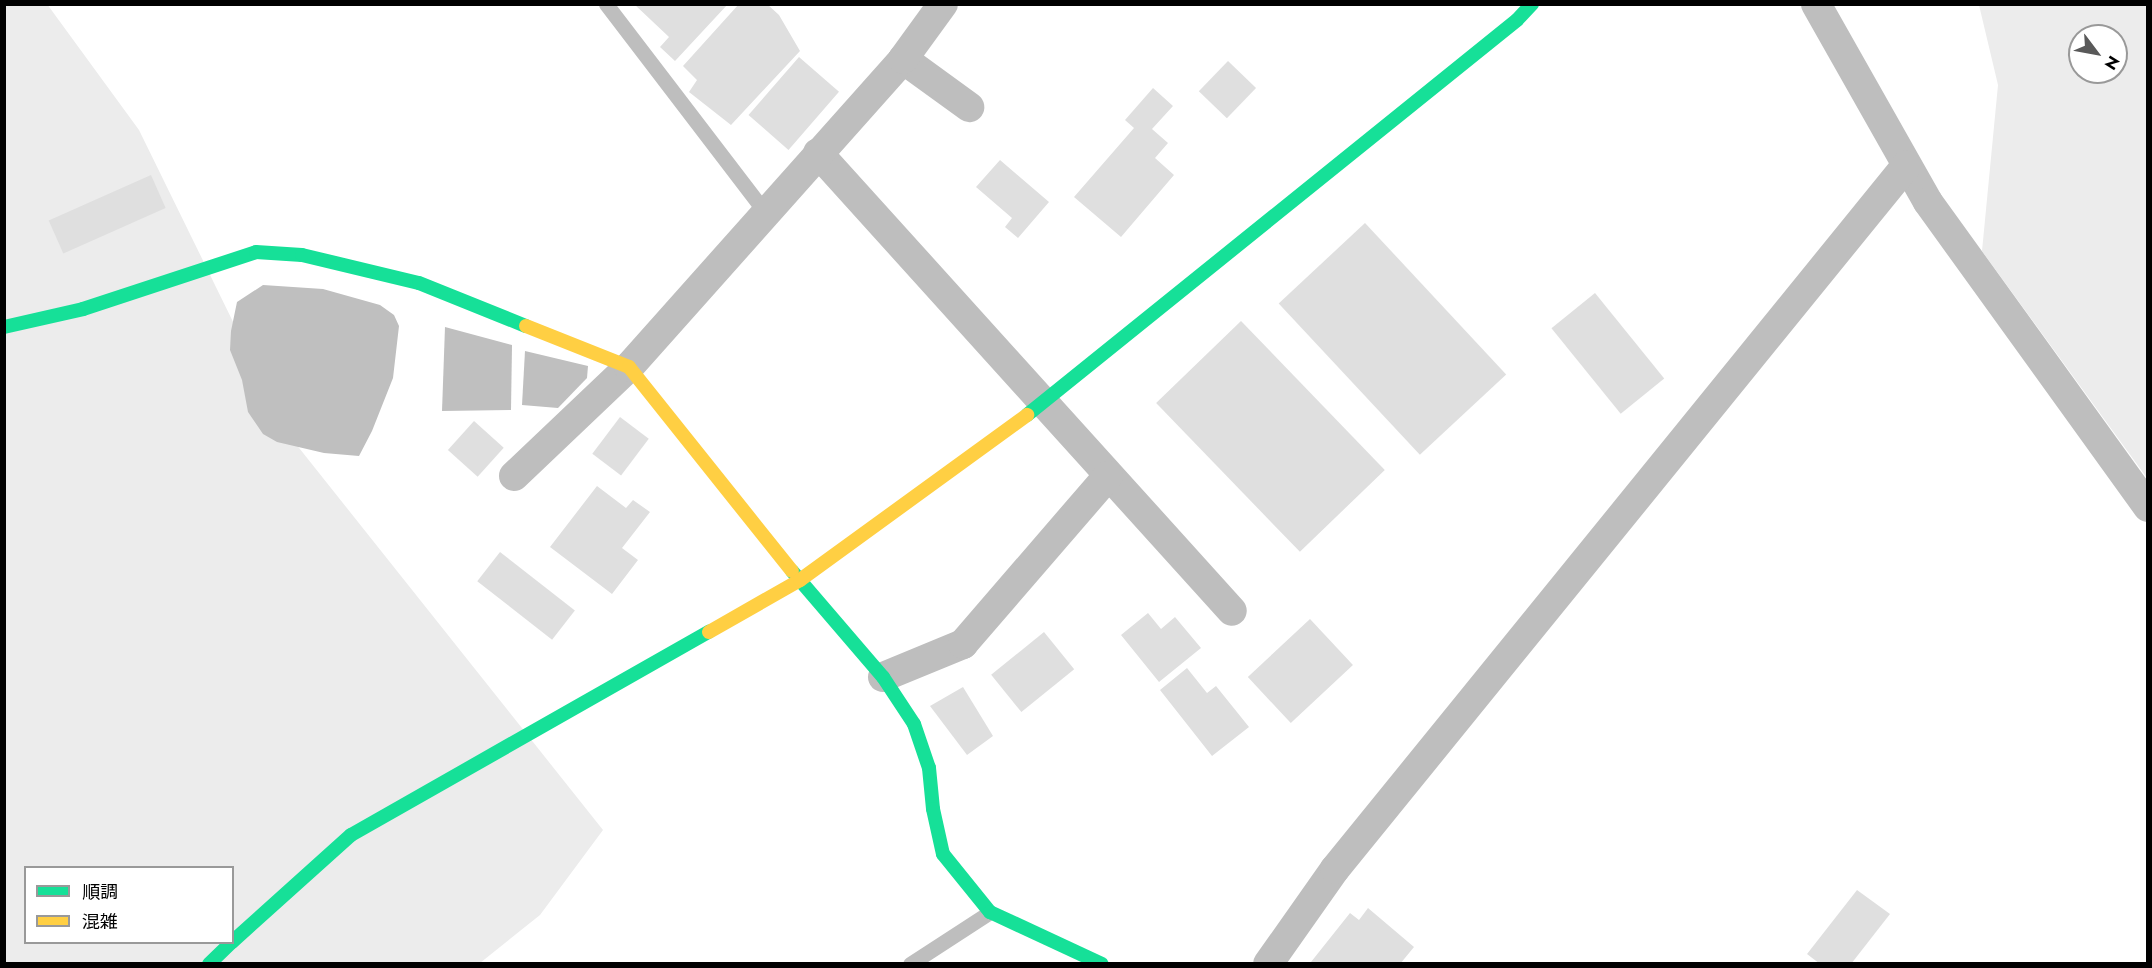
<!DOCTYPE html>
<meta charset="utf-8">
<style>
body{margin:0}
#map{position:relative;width:2152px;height:968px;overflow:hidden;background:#fff;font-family:Jost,"Noto Sans JP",sans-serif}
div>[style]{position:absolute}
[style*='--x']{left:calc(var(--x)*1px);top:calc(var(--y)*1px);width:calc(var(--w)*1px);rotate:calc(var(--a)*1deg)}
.green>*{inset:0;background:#ececec}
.water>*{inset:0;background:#bfbfbf}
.building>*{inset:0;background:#dfdfdf;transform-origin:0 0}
.lane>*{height:15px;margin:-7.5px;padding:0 7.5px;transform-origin:7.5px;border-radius:7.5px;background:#bebebe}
.street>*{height:30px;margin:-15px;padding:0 15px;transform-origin:15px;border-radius:15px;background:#bebebe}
.fast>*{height:14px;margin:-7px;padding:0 7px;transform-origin:7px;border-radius:7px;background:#16e098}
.slow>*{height:14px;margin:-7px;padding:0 7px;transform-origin:7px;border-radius:7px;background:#ffcf43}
span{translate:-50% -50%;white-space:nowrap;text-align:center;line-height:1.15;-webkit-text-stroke:4.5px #fff;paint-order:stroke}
.frame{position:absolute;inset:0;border:6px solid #000;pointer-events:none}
.legend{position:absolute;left:24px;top:866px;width:210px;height:78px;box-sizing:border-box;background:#fff;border:2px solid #999;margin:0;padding:8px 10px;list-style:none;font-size:18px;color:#000}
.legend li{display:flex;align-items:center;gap:12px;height:30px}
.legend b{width:30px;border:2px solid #999}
.north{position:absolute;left:2068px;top:24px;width:60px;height:60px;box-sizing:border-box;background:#fff;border:2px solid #999;border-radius:50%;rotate:122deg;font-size:16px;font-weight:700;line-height:24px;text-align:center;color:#000}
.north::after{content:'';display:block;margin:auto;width:21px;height:27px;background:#595959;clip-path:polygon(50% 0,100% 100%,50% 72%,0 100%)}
</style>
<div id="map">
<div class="green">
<div style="clip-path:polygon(evenodd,47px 4px,139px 130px,288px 434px,603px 830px,540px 915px,480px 963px,5px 964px,4px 5px,47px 4px,26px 868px,232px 868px,232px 942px,26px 942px,26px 868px)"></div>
<div style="clip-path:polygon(evenodd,1979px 5px,2147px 5px,2147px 478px,1982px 251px,1998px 85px,1979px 5px,2080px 36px,2116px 36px,2116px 72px,2080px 72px,2080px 36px)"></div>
</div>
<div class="water">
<div style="clip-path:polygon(263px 285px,323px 289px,380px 305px,394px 315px,399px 326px,393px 378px,372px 431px,359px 456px,324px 453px,277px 442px,263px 434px,248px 412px,242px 380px,230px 350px,231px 331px,237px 302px)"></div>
<div style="clip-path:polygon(445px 327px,512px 345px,511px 410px,442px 411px)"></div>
<div style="clip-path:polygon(525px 351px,588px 366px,587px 378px,558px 408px,522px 405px)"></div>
</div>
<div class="building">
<div style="clip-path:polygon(634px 4px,728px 4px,675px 61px,660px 47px,669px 37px)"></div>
<div style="clip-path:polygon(739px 4px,767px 4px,779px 15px,800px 51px,731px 125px,689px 92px,697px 80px,683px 66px)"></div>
<div style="left:799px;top:57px;width:53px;height:77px;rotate:41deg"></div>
<div style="left:1228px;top:61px;width:39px;height:42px;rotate:44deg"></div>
<div style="clip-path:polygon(1153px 88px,1173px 106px,1152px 129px,1168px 143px,1155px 158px,1174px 175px,1121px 237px,1074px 197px,1134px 128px,1125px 120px)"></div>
<div style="clip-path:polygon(1000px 160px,1049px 202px,1018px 238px,1005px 227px,1012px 218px,976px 187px)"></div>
<div style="left:151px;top:175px;width:36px;height:112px;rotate:66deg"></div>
<div style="left:1365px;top:223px;width:207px;height:118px;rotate:47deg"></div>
<div style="left:1595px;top:293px;width:110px;height:56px;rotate:51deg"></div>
<div style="left:1241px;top:321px;width:207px;height:118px;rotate:46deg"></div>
<div style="left:620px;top:417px;width:36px;height:46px;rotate:37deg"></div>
<div style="left:474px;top:421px;width:40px;height:39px;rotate:42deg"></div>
<div style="clip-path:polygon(597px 486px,626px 508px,633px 500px,650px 512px,622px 548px,638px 560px,612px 594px,550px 547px)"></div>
<div style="left:500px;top:552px;width:95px;height:37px;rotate:38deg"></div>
<div style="clip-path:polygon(1148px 613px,1161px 629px,1175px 617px,1201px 648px,1159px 682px,1121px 635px)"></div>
<div style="left:1310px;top:619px;width:63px;height:85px;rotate:47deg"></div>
<div style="left:1044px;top:632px;width:48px;height:68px;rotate:51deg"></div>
<div style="clip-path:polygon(1187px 668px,1207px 693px,1216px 686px,1249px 727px,1212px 756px,1160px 690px)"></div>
<div style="clip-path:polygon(963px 687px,993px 736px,967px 755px,930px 706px)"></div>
<div style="clip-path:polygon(1857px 890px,1890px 914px,1851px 964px,1820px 964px,1807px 954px)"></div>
<div style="clip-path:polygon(1368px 908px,1414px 947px,1400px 964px,1311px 962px,1350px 913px,1359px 920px)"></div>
</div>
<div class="lane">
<div style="--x:606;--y:4;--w:263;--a:52.6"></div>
<div style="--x:910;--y:964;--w:95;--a:-33"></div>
</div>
<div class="street">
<div style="--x:1816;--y:4;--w:227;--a:60.5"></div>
<div style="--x:1928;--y:202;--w:376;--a:54.2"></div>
<div style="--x:903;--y:59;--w:82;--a:36"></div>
<div style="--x:818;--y:153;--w:617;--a:47.89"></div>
<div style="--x:514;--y:476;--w:158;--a:-43.5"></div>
<div style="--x:629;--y:367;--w:412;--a:-48.3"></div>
<div style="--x:903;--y:59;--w:68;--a:-54"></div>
<div style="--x:883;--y:677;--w:87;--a:-22.4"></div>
<div style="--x:963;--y:644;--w:222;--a:-49.2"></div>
<div style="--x:1268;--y:964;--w:116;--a:-54.8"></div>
<div style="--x:1335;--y:869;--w:906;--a:-50.92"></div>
</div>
<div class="fast">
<div style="--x:4;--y:327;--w:81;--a:-12.8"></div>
<div style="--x:83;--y:309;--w:182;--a:-18.2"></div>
<div style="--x:256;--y:252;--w:46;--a:3.7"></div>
<div style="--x:302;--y:255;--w:120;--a:13.5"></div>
<div style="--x:419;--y:283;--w:115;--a:21.9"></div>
<div style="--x:1027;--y:415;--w:629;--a:-38.87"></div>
<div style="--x:1517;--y:20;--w:22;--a:-47"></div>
<div style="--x:792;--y:571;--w:140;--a:49.4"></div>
<div style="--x:883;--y:677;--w:56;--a:56.6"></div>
<div style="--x:914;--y:724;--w:46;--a:71.2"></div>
<div style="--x:929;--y:768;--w:41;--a:84.4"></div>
<div style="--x:933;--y:809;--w:46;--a:77.5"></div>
<div style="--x:943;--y:854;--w:75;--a:51"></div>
<div style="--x:990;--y:912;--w:123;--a:24.9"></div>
<div style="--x:232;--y:942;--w:160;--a:-42"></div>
<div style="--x:351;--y:835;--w:412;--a:-29.6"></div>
<div style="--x:209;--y:964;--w:32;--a:-44"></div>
</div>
<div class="slow">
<div style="--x:526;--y:326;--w:111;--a:21.7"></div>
<div style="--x:629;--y:367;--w:261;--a:51.4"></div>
<div style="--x:709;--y:632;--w:105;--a:-29.7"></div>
<div style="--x:800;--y:580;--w:281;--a:-36"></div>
</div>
<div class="frame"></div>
<ul class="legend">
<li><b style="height:8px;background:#16e098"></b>順調</li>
<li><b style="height:8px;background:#ffcf43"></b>混雑</li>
</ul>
<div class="north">N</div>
</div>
